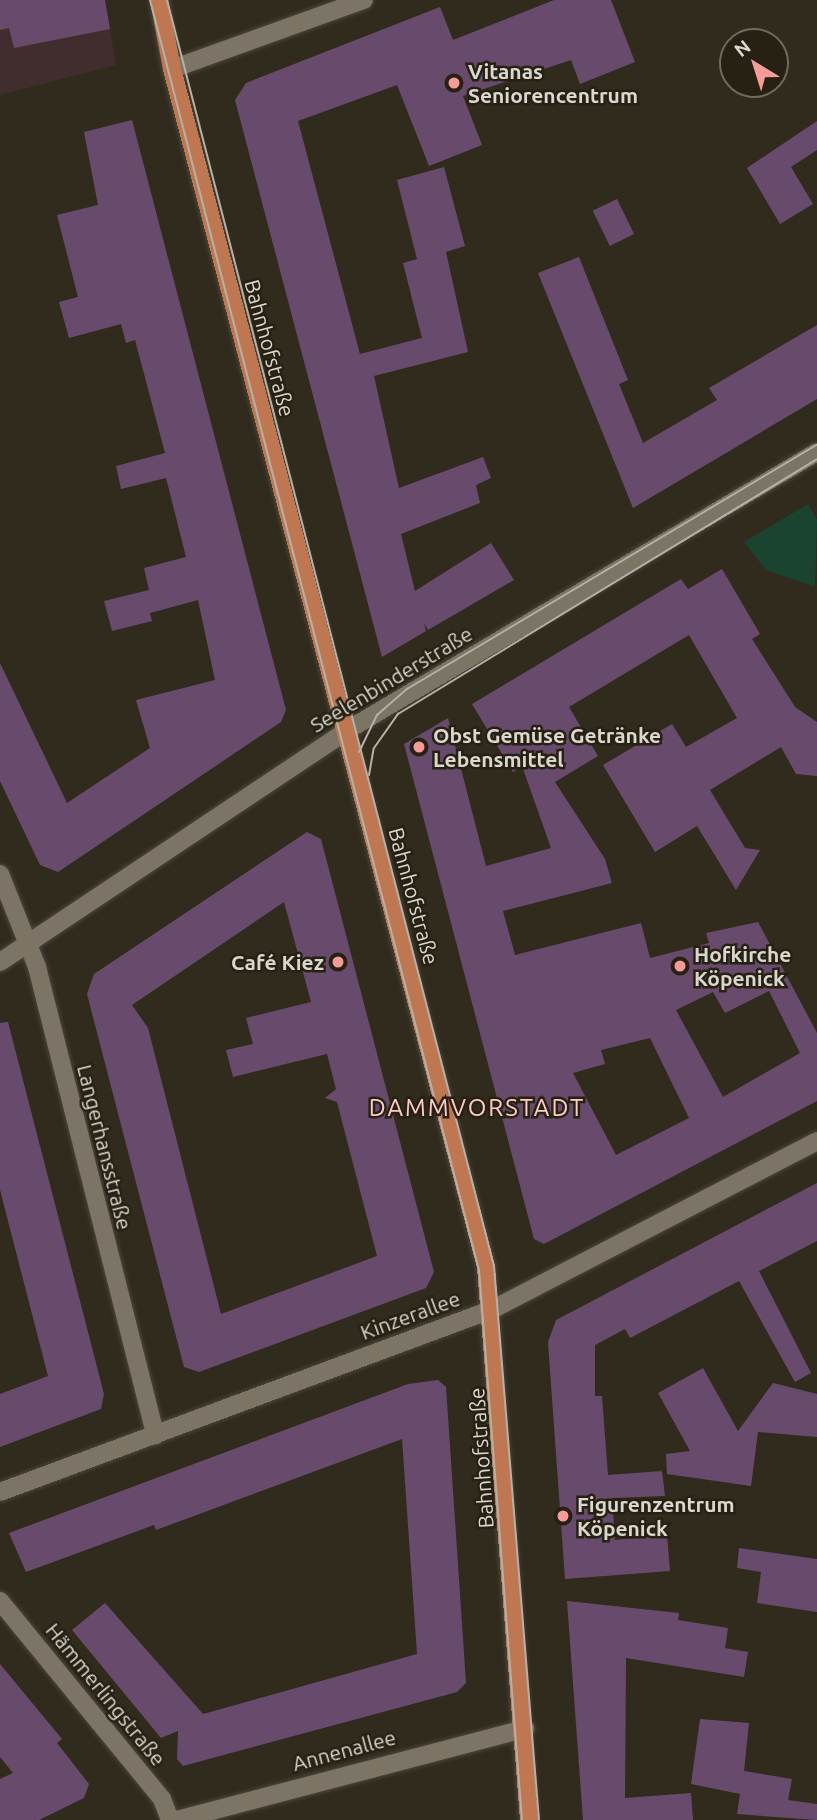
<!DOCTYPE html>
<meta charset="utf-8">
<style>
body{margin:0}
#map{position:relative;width:817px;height:1820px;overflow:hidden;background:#312b1e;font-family:Ubuntu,sans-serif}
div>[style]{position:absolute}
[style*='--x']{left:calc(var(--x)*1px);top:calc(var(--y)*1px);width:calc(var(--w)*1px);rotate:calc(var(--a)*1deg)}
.commercial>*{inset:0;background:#412d2d}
.green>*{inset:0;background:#1a442f}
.building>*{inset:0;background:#684b6c;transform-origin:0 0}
.roads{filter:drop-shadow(0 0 2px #4b463b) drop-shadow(0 0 2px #4b463b)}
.minor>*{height:18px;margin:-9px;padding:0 9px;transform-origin:9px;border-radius:9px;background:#7c7566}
.major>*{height:18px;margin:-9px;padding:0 9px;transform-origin:9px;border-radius:9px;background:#bf7751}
.tram>*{height:2px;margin:-1px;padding:0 1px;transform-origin:1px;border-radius:1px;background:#b6b1a8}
.dots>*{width:19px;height:19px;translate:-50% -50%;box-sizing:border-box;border:4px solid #272114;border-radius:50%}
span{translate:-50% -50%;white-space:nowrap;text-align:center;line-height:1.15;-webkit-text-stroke:5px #272114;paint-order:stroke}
.poi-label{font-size:21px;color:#dbd7cf;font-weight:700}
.left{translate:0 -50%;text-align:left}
.right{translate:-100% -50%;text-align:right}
.street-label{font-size:21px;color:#dbd7cf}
.quarter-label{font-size:24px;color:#fecac8;letter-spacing:2px}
.north{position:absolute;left:719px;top:28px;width:70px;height:70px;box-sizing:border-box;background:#272114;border:2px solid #6f6a5f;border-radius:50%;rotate:322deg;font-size:19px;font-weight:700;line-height:28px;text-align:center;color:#dbd7cf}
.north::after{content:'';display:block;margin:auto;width:24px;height:32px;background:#f59b9a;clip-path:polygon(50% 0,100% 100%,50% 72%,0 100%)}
</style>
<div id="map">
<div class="commercial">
<div style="clip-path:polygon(0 0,105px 0,116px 65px,0 95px)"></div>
</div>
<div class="green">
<div style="clip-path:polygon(808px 504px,817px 520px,815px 587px,766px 570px,744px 542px)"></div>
</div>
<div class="building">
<div style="clip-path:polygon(0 0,105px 0,110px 29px,14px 48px,9px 28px,0 30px)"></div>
<div style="clip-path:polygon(554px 0,611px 0,635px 62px,580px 84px,571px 60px,463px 96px,482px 145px,429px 166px,397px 85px,298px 121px,360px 354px,422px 338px,403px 263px,417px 259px,397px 180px,444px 167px,465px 246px,446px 252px,468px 352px,374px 376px,399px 488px,483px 457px,491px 478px,476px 485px,480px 503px,401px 534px,415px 591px,491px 543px,514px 580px,428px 630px,424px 623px,426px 631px,382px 657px,235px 100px,246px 83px,440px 7px,453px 40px)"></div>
<div style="clip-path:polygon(132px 120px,286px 710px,281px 722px,58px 872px,40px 865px,0 781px,0 663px,67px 803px,150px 748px,136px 700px,215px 680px,198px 600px,150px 613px,152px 621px,112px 631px,104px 601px,149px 590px,144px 568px,186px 557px,166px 478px,121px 489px,116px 466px,165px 453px,135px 340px,126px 343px,121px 324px,69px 338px,59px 302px,78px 297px,57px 215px,98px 205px,84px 132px)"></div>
<div style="clip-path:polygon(817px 121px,817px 150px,791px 167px,813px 204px,780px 224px,747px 168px)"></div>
<div style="left:617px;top:199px;width:39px;height:27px;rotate:64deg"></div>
<div style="clip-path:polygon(579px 257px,628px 380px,619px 384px,643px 443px,717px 400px,709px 388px,817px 325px,817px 399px,633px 508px,538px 273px)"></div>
<div style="clip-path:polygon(evenodd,722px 569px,760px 634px,752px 639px,795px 707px,817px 722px,817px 776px,796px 774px,781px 747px,710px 790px,745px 848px,760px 850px,736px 890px,697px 826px,655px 852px,603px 765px,672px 724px,686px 747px,737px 718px,689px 635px,569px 707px,598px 756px,555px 782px,605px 859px,612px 883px,503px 911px,515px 955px,641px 923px,650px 958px,709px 943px,706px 933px,758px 922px,817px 1033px,817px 1101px,544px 1244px,534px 1239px,404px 744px,448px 718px,486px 866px,551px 848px,522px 766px,513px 772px,472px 704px,681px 579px,688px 589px,722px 569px,769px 991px,800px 1053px,723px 1097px,676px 1010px,713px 992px,725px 1013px,769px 991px,722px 569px,650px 1038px,689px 1118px,616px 1155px,573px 1073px,605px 1064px,601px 1050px,650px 1038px)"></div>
<div style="clip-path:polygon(evenodd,307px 832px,321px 839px,434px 1272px,426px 1288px,199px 1372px,184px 1367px,87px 994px,94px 974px,307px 832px,284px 902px,311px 1002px,246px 1018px,253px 1044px,226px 1050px,233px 1077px,327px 1054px,336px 1089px,325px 1098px,337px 1102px,377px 1256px,221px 1314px,148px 1028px,132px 1005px,284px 902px)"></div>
<div style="clip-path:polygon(8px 1022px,104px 1394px,101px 1409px,0 1447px,0 1394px,48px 1376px,0 1190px,0 1023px)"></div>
<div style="clip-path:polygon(817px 1183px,817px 1241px,759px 1271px,811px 1373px,795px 1382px,739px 1281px,630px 1338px,625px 1329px,595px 1345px,595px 1396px,602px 1396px,608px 1475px,662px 1471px,665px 1496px,612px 1498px,615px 1540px,667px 1535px,670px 1571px,565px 1579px,548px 1342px,556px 1320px)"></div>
<div style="clip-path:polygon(703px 1368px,738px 1431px,773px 1383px,817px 1394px,817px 1437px,758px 1432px,751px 1486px,667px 1474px,666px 1454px,690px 1451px,658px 1393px)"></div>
<div style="clip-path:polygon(438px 1380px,446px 1387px,466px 1683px,457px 1692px,183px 1766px,177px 1759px,178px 1731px,161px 1738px,72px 1630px,105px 1603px,203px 1714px,417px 1654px,402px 1439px,156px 1530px,154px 1525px,26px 1572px,9px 1533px,408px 1384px)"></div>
<div style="clip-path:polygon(739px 1548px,817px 1559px,817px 1612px,757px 1603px,761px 1572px,737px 1568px)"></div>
<div style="clip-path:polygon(567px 1601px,679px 1613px,678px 1620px,728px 1628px,725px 1648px,748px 1652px,744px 1677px,626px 1658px,625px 1798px,691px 1793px,693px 1820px,583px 1820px)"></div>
<div style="clip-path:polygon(0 1664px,62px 1739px,57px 1743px,89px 1784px,84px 1798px,39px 1820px,0 1820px,0 1779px,13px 1773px,0 1757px)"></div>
<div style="clip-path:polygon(700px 1719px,749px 1723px,744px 1771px,792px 1779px,788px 1800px,817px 1804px,817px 1820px,737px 1814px,740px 1794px,691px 1784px)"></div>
</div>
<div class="roads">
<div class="minor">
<div style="--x:172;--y:69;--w:204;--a:-19.8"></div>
<div style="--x:0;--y:874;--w:100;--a:68.3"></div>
<div style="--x:37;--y:967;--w:483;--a:75.8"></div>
<div style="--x:0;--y:962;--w:416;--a:-33.7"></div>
<div style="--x:346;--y:731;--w:547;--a:-30.64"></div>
<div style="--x:0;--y:1492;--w:526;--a:-20.36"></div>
<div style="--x:493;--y:1309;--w:365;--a:-27.4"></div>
<div style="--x:0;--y:1601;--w:256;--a:50.7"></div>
<div style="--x:162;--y:1799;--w:22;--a:69"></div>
<div style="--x:177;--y:1820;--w:360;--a:-14.7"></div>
</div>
<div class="major">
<div style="--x:159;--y:0;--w:70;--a:79.3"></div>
<div style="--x:172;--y:69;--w:1238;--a:75.31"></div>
<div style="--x:486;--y:1267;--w:555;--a:85.55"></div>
</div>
</div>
<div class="tram">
<div style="--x:150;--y:0;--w:1312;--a:75.48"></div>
<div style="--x:479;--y:1270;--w:552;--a:85.53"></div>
<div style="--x:167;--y:0;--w:1308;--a:75.52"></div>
<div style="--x:494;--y:1266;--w:556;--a:85.36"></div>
<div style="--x:359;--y:752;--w:41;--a:-64.1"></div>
<div style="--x:377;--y:715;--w:40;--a:-41"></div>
<div style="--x:407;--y:689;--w:477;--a:-30.8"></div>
<div style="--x:369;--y:775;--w:27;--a:-80"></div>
<div style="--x:374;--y:748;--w:42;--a:-54.8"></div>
<div style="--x:398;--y:714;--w:490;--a:-31.3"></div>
</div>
<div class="dots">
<div style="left:454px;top:83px;background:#f59b9a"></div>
<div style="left:419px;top:747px;background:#f59b9a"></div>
<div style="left:338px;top:962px;background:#f59b9a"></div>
<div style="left:680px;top:966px;background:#f59b9a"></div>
<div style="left:563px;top:1516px;background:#f59b9a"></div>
</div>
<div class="poi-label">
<span class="left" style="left:468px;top:83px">Vitanas<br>Seniorencentrum</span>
<span class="left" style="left:433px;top:747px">Obst Gemüse Getränke<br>Lebensmittel</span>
<span class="left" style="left:694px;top:966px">Hofkirche<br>Köpenick</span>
<span class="right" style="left:324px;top:962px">Café Kiez</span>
<span class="left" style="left:577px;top:1516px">Figurenzentrum<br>Köpenick</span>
</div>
<div class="street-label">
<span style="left:270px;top:348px;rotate:75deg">Bahnhofstraße</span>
<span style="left:391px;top:679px;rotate:-31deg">Seelenbinderstraße</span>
<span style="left:414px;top:896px;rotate:75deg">Bahnhofstraße</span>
<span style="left:105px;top:1147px;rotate:76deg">Langerhansstraße</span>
<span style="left:410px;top:1315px;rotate:-20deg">Kinzerallee</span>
<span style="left:481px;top:1458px;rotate:-94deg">Bahnhofstraße</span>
<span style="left:106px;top:1694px;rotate:51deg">Hämmerlingstraße</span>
<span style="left:344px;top:1750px;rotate:-15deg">Annenallee</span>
</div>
<div class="quarter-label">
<span style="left:477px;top:1108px">DAMMVORSTADT</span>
</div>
<div class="north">N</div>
</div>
